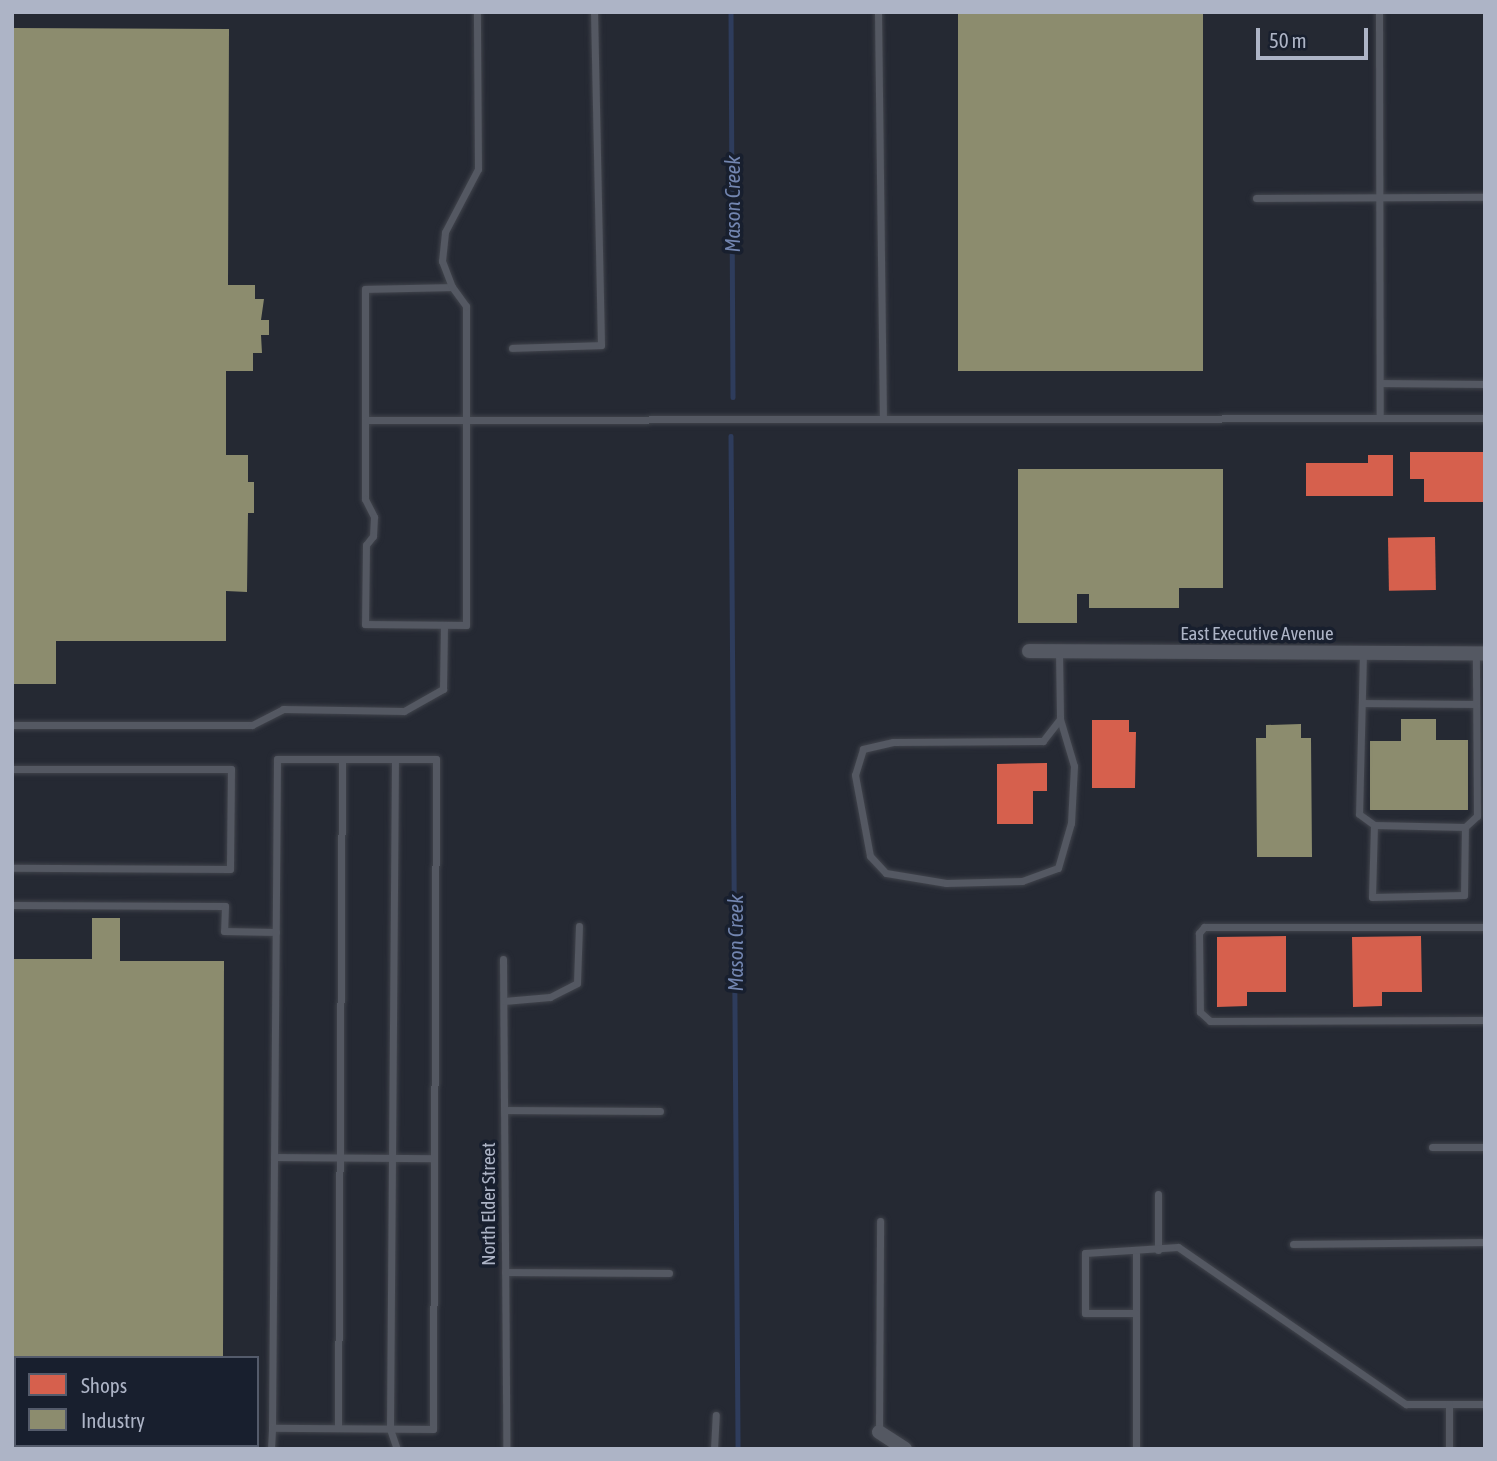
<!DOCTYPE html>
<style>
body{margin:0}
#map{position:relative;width:1497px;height:1461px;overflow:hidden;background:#252933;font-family:"Asap Condensed",sans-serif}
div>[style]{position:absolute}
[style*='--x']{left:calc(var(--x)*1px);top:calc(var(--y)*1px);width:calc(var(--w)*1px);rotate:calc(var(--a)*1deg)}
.shops>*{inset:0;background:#d6604d;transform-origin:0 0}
.industry>*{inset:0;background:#8c8c6e;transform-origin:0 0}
.stream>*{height:4.5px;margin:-2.25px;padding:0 2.25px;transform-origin:2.25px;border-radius:2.25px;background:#2e3c5c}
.roads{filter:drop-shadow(0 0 2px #41444c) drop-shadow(0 0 2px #41444c)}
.lane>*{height:7px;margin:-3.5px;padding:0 3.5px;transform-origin:3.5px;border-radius:3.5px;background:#545862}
.street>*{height:14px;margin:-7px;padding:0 7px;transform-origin:7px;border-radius:7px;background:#545862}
span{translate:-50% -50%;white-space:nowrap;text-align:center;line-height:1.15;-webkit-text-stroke:7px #181f2e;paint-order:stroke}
.street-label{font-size:19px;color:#adb4c6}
.water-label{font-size:21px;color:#7386b1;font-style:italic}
.frame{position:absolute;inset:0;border:14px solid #adb4c6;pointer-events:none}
.legend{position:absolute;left:14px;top:1356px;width:245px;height:91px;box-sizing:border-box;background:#181f2e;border:2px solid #545b6b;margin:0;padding:9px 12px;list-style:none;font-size:21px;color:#adb4c6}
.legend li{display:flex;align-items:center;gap:14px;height:35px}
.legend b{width:35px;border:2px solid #545b6b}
.scale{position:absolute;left:1256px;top:28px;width:112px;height:32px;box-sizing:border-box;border:4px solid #adb4c6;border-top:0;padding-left:9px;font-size:21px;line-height:24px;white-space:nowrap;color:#adb4c6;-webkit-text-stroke:5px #181f2e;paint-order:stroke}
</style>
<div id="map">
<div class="shops">
<div style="clip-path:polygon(1410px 452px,1485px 452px,1485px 502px,1424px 502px,1424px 479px,1410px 479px)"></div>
<div style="clip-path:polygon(1368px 455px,1393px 455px,1393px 496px,1306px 496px,1306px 463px,1368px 463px)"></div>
<div style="left:1435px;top:537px;width:53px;height:47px;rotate:89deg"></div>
<div style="clip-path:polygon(1092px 720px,1129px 720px,1129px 732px,1136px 732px,1135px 788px,1092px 788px)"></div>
<div style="clip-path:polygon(1047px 763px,1047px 791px,1033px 791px,1033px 824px,997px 824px,997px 764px)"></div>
<div style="clip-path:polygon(1286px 936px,1286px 992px,1247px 992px,1247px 1006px,1217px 1007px,1217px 937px)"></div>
<div style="clip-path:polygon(1421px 936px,1422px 992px,1382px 992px,1382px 1006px,1353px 1007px,1352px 937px)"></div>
</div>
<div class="industry">
<div style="left:958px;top:12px;width:245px;height:359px"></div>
<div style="clip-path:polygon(12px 28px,229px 29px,228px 285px,255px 285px,255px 299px,264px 299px,261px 320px,269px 320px,269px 335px,261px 335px,262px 353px,253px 353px,253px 371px,226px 371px,226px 455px,248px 455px,248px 482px,254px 482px,254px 513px,248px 513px,247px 592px,226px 591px,226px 641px,56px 641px,56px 684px,12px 684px)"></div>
<div style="clip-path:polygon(1018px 469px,1223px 469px,1223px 588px,1179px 588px,1179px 608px,1089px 608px,1089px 594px,1077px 594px,1077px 623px,1018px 623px)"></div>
<div style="clip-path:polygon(1401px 719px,1436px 719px,1436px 740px,1468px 740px,1468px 810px,1370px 810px,1370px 741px,1401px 741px)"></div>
<div style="clip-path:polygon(1301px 724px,1301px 738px,1311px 738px,1312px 857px,1257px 857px,1256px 738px,1266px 738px,1266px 725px)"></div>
<div style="clip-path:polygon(92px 918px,120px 918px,120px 961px,224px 961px,223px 1358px,16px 1358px,12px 1435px,12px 959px,92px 959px)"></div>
</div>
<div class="stream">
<div style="--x:731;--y:12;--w:385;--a:89.7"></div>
<div style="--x:731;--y:436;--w:1013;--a:89.6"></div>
</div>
<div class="roads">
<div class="lane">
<div style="--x:878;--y:12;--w:407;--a:89.3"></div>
<div style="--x:1379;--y:12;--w:406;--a:89.9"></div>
<div style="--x:1256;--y:198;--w:229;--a:-0.3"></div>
<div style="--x:452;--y:287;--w:87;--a:178.7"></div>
<div style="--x:365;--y:289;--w:210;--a:90"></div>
<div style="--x:365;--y:499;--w:20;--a:63"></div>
<div style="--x:374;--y:517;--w:19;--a:93"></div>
<div style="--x:373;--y:536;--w:11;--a:128"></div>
<div style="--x:366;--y:545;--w:79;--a:90.7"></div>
<div style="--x:365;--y:624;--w:101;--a:0.6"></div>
<div style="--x:466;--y:625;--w:319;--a:-90"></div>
<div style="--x:466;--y:306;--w:24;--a:-126"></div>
<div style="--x:452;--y:287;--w:28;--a:-111"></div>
<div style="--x:442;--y:261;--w:29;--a:-84"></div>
<div style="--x:445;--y:232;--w:71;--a:-62.4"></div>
<div style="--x:478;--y:169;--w:157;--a:-90.4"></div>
<div style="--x:512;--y:348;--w:89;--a:-1.9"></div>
<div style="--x:601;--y:345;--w:333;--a:-91.2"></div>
<div style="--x:1380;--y:383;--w:105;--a:0.5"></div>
<div style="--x:365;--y:420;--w:1120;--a:-0.1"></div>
<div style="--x:1059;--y:652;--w:67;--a:89.1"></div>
<div style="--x:1060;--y:719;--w:28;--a:128"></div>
<div style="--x:1043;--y:741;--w:150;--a:179.6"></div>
<div style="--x:893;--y:742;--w:31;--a:167"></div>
<div style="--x:863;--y:749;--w:27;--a:107"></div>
<div style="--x:855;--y:775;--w:82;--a:79.5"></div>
<div style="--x:870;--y:856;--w:23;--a:47"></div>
<div style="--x:886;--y:873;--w:61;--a:9.5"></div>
<div style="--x:946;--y:883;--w:76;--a:-1.5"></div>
<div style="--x:1022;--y:881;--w:38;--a:-20"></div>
<div style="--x:1058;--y:868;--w:47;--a:-73.9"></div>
<div style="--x:1071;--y:823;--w:57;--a:-87"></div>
<div style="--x:1074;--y:766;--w:49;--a:-106.6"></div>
<div style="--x:1363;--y:653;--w:161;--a:91.4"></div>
<div style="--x:1359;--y:814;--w:19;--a:36"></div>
<div style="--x:1374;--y:825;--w:72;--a:91.6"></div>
<div style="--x:1372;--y:897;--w:92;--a:-1.2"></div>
<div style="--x:1464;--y:895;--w:68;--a:-89.2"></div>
<div style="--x:1465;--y:827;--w:16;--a:-43"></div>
<div style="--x:1477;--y:816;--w:162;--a:-90.4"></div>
<div style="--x:1362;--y:703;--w:114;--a:0.5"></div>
<div style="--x:12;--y:725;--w:240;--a:0"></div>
<div style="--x:252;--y:725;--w:35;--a:-27"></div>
<div style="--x:283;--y:709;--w:121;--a:0.9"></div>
<div style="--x:404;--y:711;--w:45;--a:-29.4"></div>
<div style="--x:443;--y:689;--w:64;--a:-89.1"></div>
<div style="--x:395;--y:759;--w:670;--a:90.43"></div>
<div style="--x:390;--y:1429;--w:21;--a:71"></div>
<div style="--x:12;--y:769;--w:219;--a:0"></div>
<div style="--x:231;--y:769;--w:100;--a:90.6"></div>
<div style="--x:230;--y:869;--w:218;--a:-179.7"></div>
<div style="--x:1374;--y:825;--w:91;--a:1.3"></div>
<div style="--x:12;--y:905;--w:213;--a:0.3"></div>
<div style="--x:225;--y:906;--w:25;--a:92"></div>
<div style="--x:224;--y:931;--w:52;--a:1.1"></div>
<div style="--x:1485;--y:927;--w:281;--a:180"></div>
<div style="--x:1204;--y:927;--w:8;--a:130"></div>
<div style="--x:1199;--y:933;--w:79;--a:89.3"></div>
<div style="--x:1200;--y:1012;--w:13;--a:42"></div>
<div style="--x:1210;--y:1021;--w:275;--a:-0.2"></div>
<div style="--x:503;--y:959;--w:490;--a:89.6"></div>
<div style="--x:504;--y:1001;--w:46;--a:-5"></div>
<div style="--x:550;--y:997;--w:30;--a:-27"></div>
<div style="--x:577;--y:983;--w:57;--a:-88"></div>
<div style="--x:504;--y:1110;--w:156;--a:0.4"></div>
<div style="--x:1432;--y:1147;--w:53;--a:0"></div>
<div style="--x:274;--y:1157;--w:160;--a:0.4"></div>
<div style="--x:1158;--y:1194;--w:56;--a:90"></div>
<div style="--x:1293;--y:1244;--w:192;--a:-0.6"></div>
<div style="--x:1136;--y:1253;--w:196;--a:90"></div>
<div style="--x:505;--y:1272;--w:164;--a:0.3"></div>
<div style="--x:1136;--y:1313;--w:51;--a:180"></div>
<div style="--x:1085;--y:1313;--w:60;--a:-90"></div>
<div style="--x:1085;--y:1253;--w:93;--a:-3.7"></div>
<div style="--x:1178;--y:1247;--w:277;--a:34.6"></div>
<div style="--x:1406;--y:1404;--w:79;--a:0"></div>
<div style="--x:1449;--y:1404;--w:45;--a:90"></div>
<div style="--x:338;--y:1428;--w:669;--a:-89.66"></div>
<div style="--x:879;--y:1432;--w:211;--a:-89.7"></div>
<div style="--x:271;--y:1449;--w:21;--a:-87"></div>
<div style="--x:272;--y:1428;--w:669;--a:-89.57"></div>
<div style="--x:277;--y:759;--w:159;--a:0"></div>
<div style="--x:436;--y:759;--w:670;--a:90.26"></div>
<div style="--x:433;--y:1429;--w:161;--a:-179.6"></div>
<div style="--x:714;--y:1449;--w:34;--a:-87"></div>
</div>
<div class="street">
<div style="--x:1029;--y:651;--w:456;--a:0.3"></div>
<div style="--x:879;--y:1432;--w:31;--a:33"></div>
</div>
</div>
<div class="street-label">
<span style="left:1257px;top:634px">East Executive Avenue</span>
<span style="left:489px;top:1204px;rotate:-90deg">North Elder Street</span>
</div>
<div class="water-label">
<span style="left:732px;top:204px;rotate:-90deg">Mason Creek</span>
<span style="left:735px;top:943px;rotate:-90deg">Mason Creek</span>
</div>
<div class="frame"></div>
<ul class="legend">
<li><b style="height:19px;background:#d6604d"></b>Shops</li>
<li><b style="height:19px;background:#8c8c6e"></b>Industry</li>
</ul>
<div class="scale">50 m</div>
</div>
